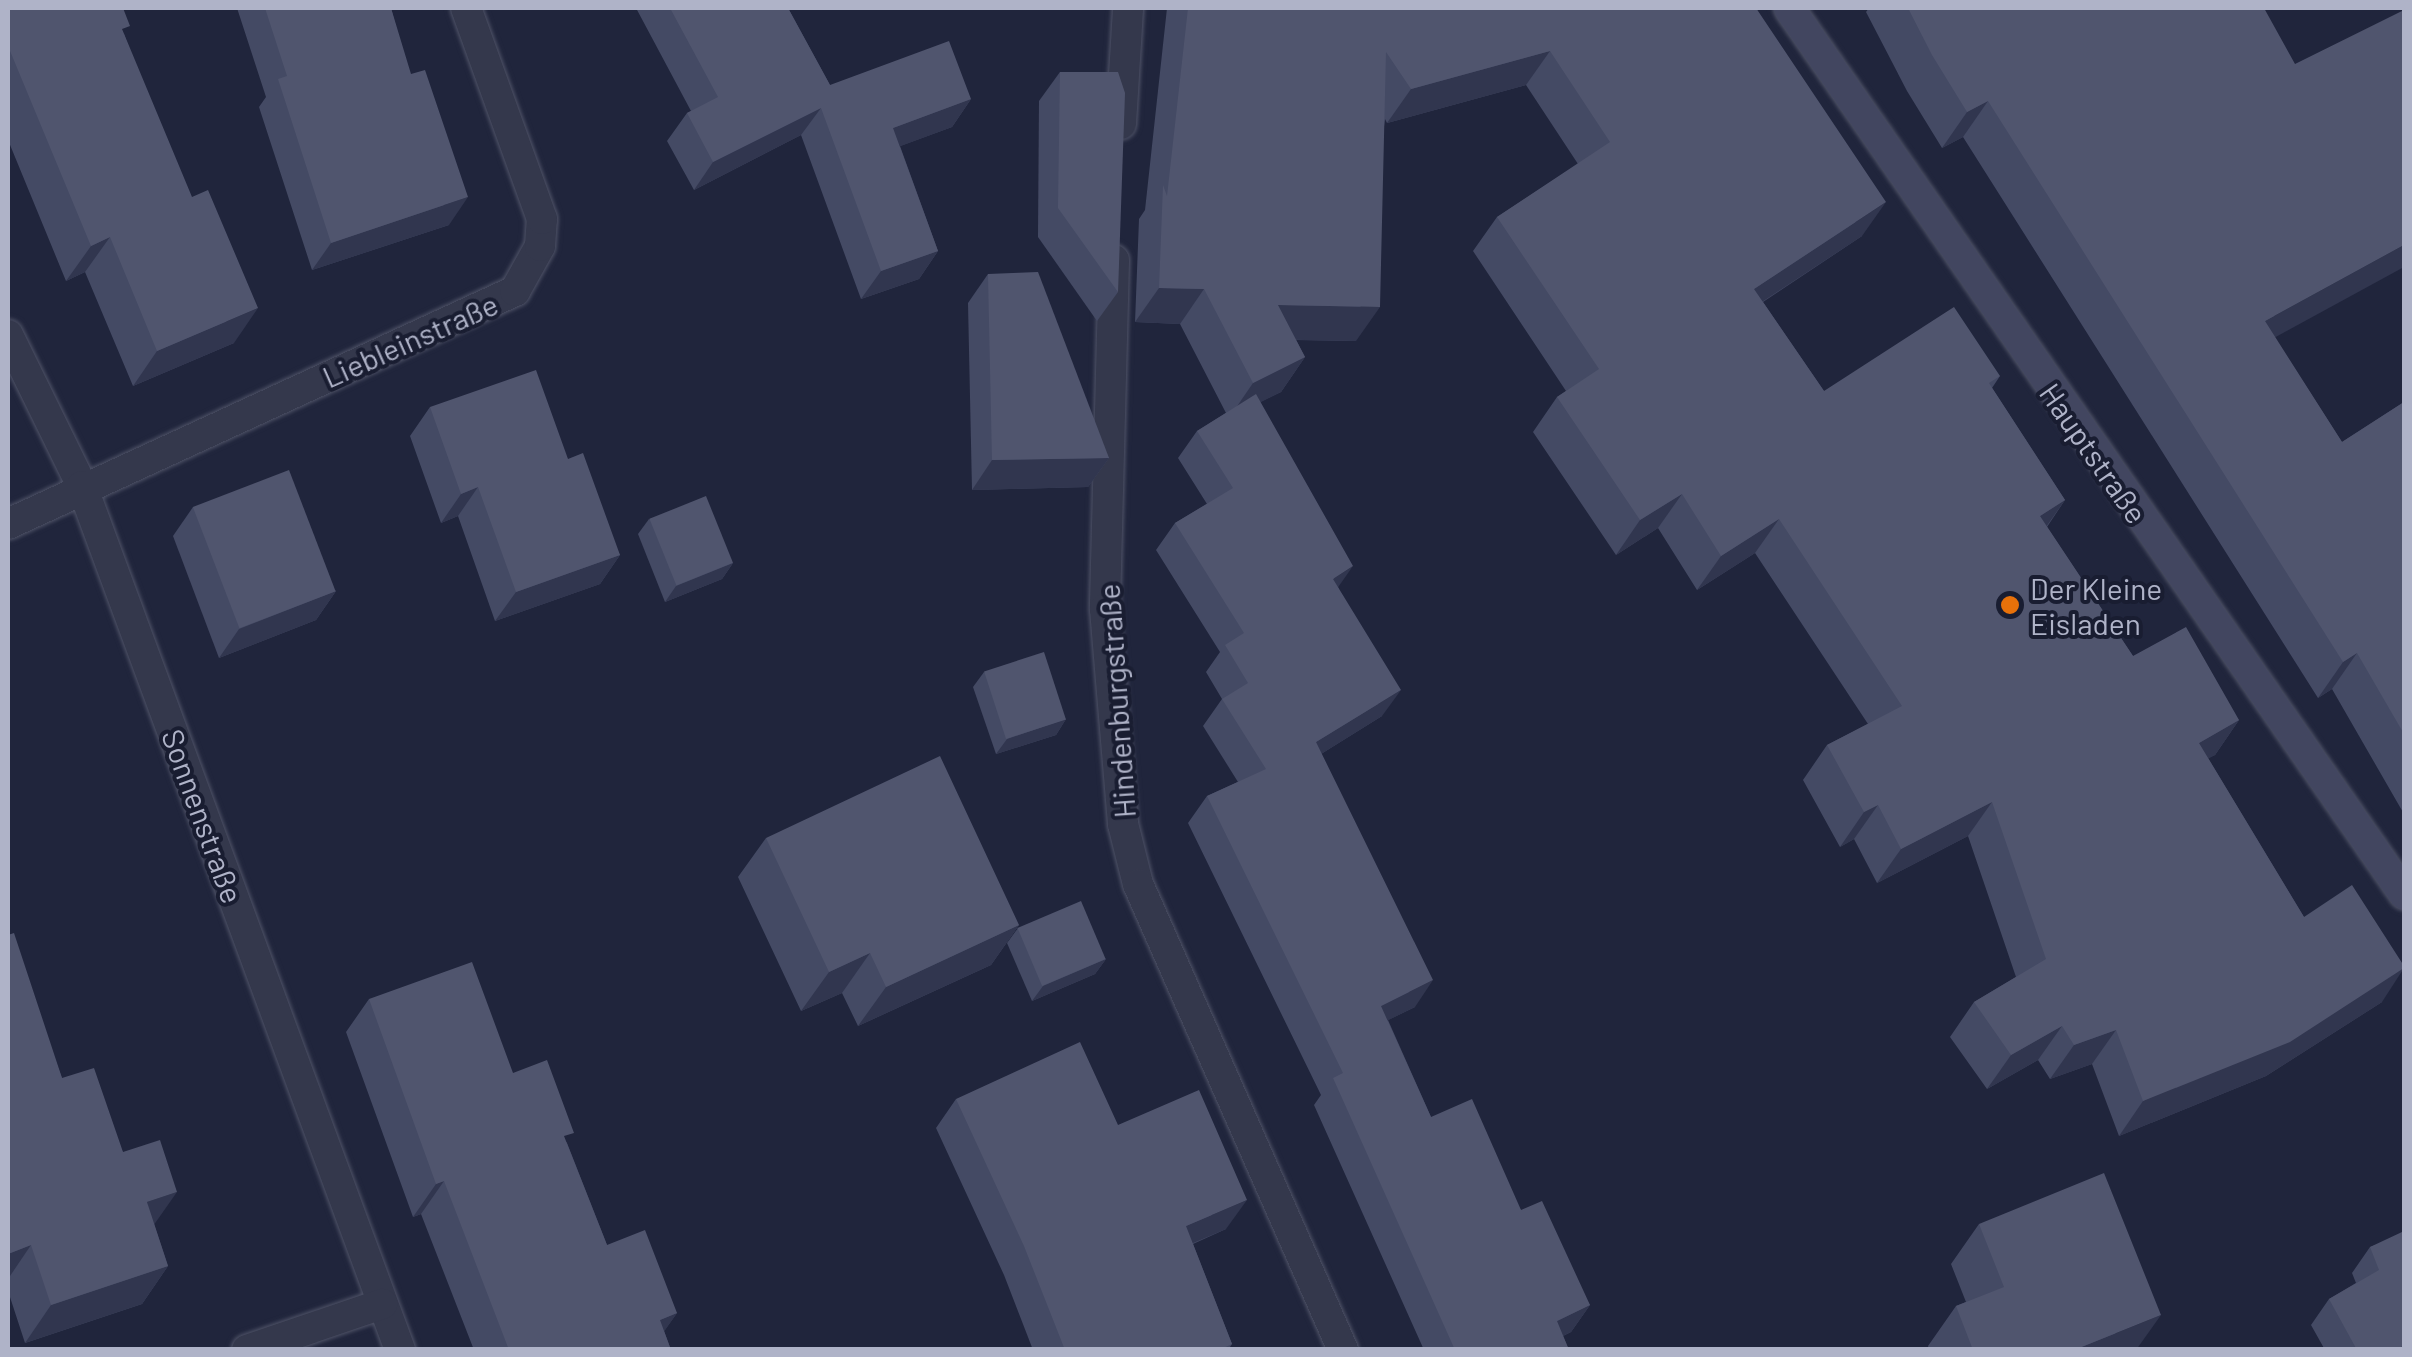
<!DOCTYPE html>
<meta charset="utf-8">
<style>
body{margin:0}
#map{position:relative;width:2412px;height:1357px;overflow:hidden;background:#20253c;font-family:Barlow,sans-serif}
div>[style]{position:absolute}
[style*='--x']{left:calc(var(--x)*1px);top:calc(var(--y)*1px);width:calc(var(--w)*1px);rotate:calc(var(--a)*1deg)}
.roads{filter:drop-shadow(0 0 2px #4f5367) drop-shadow(0 0 2px #4f5367)}
.street>*{height:30px;margin:-15px;padding:0 15px;transform-origin:15px;border-radius:15px;background:#34384c}
.secondary>*{height:30px;margin:-15px;padding:0 15px;transform-origin:15px;border-radius:15px;background:#424660}
.wall>*{inset:0;background:#444a64}
.shaded-wall>*{inset:0;background:#31364f}
.building>*{inset:0;background:#50556e;transform-origin:0 0}
.dots>*{width:28px;height:28px;translate:-50% -50%;box-sizing:border-box;border:5px solid #191d31;border-radius:50%}
span{translate:-50% -50%;white-space:nowrap;text-align:center;line-height:1.15;-webkit-text-stroke:8px #191d31;paint-order:stroke}
.street-label{font-size:30px;color:#afb3c8}
.poi-label{font-size:30px;color:#afb3c8}
.left{translate:0 -50%;text-align:left}
.frame{position:absolute;inset:0;border:10px solid #afb3c8;pointer-events:none}
</style>
<div id="map">
<div class="roads">
<div class="street">
<div style="--x:1121;--y:124;--w:116;--a:-86.5"></div>
<div style="--x:1114;--y:260;--w:349;--a:91.5"></div>
<div style="--x:1105;--y:609;--w:216;--a:85.2"></div>
<div style="--x:1123;--y:824;--w:62;--a:76"></div>
<div style="--x:1138;--y:884;--w:509;--a:66.25"></div>
<div style="--x:8;--y:335;--w:168;--a:63.9"></div>
<div style="--x:82;--y:486;--w:921;--a:69.79"></div>
<div style="--x:8;--y:524;--w:558;--a:-24.68"></div>
<div style="--x:515;--y:291;--w:51;--a:-60.9"></div>
<div style="--x:540;--y:246;--w:27;--a:-86"></div>
<div style="--x:542;--y:219;--w:224;--a:-109.8"></div>
<div style="--x:247;--y:1350;--w:143;--a:-18.8"></div>
</div>
<div class="secondary">
<div style="--x:1789;--y:8;--w:1079;--a:55.23"></div>
</div>
</div>
<div class="wall">
<div style="clip-path:polygon(8px 8px,124px 34px,234px 343px,133px 386px,85px 272px,66px 281px,8px 140px)"></div>
<div style="clip-path:polygon(237px 8px,391px 8px,449px 225px,312px 270px,259px 107px,266px 97px)"></div>
<div style="clip-path:polygon(636px 8px,788px 8px,830px 85px,971px 99px,952px 127px,900px 146px,938px 251px,919px 279px,861px 299px,801px 135px,694px 190px,667px 141px,687px 113px,691px 111px)"></div>
<div style="clip-path:polygon(1167px 8px,1756px 8px,1862px 236px,1763px 302px,1824px 391px,2000px 376px,1992px 388px,2065px 500px,2047px 527px,2133px 656px,2239px 720px,2215px 755px,2208px 758px,2304px 917px,2382px 1002px,2266px 1076px,2119px 1136px,2092px 1064px,2050px 1079px,2038px 1060px,1987px 1089px,1950px 1037px,1974px 1002px,2016px 977px,1968px 836px,1877px 883px,1854px 839px,1840px 847px,1803px 780px,1827px 745px,1868px 724px,1755px 553px,1697px 590px,1658px 528px,1616px 555px,1533px 432px,1557px 397px,1566px 391px,1473px 251px,1497px 217px,1578px 164px,1526px 85px,1387px 123px,1385px 119px,1356px 341px,1296px 340px,1305px 357px,1281px 392px,1260px 402px,1338px 587px,1382px 716px,1321px 754px,1415px 1007px,1388px 1020px,1431px 1117px,1521px 1210px,1590px 1305px,1571px 1332px,1563px 1336px,1569px 1350px,1424px 1350px,1314px 1105px,1321px 1095px,1188px 823px,1207px 796px,1238px 782px,1203px 726px,1222px 699px,1206px 672px,1220px 652px,1156px 550px,1175px 523px,1207px 504px,1178px 458px,1197px 431px,1226px 413px,1180px 324px,1135px 322px,1139px 219px,1145px 210px)"></div>
<div style="clip-path:polygon(1869px 8px,2264px 8px,2275px 338px,2342px 442px,2404px 402px,2404px 814px,2332px 689px,2318px 698px,1963px 137px,1942px 148px,1907px 91px,1866px 12px)"></div>
<div style="clip-path:polygon(1060px 72px,1118px 292px,1097px 321px,1038px 237px,1039px 101px)"></div>
<div style="clip-path:polygon(988px 274px,1109px 458px,1088px 487px,972px 490px,968px 303px)"></div>
<div style="clip-path:polygon(430px 407px,568px 459px,620px 555px,600px 584px,495px 621px,458px 516px,441px 523px,410px 436px)"></div>
<div style="clip-path:polygon(193px 507px,336px 591px,316px 620px,219px 658px,173px 536px)"></div>
<div style="clip-path:polygon(649px 519px,733px 563px,722px 579px,665px 602px,638px 534px)"></div>
<div style="clip-path:polygon(984px 672px,1066px 719px,1056px 735px,996px 754px,973px 687px)"></div>
<div style="clip-path:polygon(766px 838px,1019px 925px,991px 965px,858px 1026px,842px 993px,801px 1011px,738px 877px)"></div>
<div style="clip-path:polygon(1018px 928px,1106px 959px,1095px 974px,1032px 1001px,1007px 943px)"></div>
<div style="clip-path:polygon(8px 935px,62px 1078px,123px 1152px,154px 1224px,168px 1266px,142px 1304px,25px 1343px,8px 1291px)"></div>
<div style="clip-path:polygon(369px 999px,513px 1073px,567px 1143px,607px 1245px,677px 1313px,664px 1331px,671px 1350px,474px 1350px,421px 1214px,413px 1217px,346px 1032px)"></div>
<div style="clip-path:polygon(956px 1099px,1118px 1125px,1226px 1229px,1193px 1244px,1232px 1344px,1228px 1350px,1033px 1350px,1004px 1275px,936px 1128px)"></div>
<div style="clip-path:polygon(1979px 1224px,2136px 1350px,1929px 1350px,1928px 1346px,1956px 1306px,1966px 1302px,1951px 1264px)"></div>
<div style="clip-path:polygon(2404px 1235px,2404px 1350px,2325px 1350px,2311px 1325px,2329px 1299px,2356px 1283px,2352px 1273px,2370px 1247px)"></div>
</div>
<div class="shaded-wall">
<div style="clip-path:polygon(1550px 51px,1526px 85px,1387px 123px,1411px 89px)"></div>
<div style="clip-path:polygon(971px 99px,952px 127px,874px 156px,893px 128px)"></div>
<div style="clip-path:polygon(1988px 101px,1963px 137px,1942px 148px,1967px 112px)"></div>
<div style="clip-path:polygon(821px 108px,801px 135px,694px 190px,713px 162px)"></div>
<div style="clip-path:polygon(468px 197px,449px 225px,312px 270px,331px 243px)"></div>
<div style="clip-path:polygon(1886px 202px,1862px 236px,1730px 323px,1754px 289px)"></div>
<div style="clip-path:polygon(110px 237px,85px 272px,66px 281px,91px 246px)"></div>
<div style="clip-path:polygon(2404px 245px,2404px 267px,2239px 357px,2265px 321px)"></div>
<div style="clip-path:polygon(938px 251px,919px 279px,861px 299px,881px 271px)"></div>
<div style="clip-path:polygon(1159px 288px,1204px 289px,1180px 324px,1135px 322px)"></div>
<div style="clip-path:polygon(1278px 305px,1380px 307px,1356px 341px,1254px 339px)"></div>
<div style="clip-path:polygon(258px 308px,234px 343px,133px 386px,157px 351px)"></div>
<div style="clip-path:polygon(1305px 357px,1281px 392px,1229px 418px,1253px 383px)"></div>
<div style="clip-path:polygon(1109px 458px,1088px 487px,972px 490px,992px 460px)"></div>
<div style="clip-path:polygon(478px 487px,458px 516px,441px 523px,461px 494px)"></div>
<div style="clip-path:polygon(1682px 494px,1658px 528px,1616px 555px,1640px 520px)"></div>
<div style="clip-path:polygon(2065px 500px,2041px 534px,2040px 516px)"></div>
<div style="clip-path:polygon(1779px 519px,1755px 553px,1697px 590px,1721px 556px)"></div>
<div style="clip-path:polygon(620px 555px,600px 584px,495px 621px,516px 592px)"></div>
<div style="clip-path:polygon(733px 563px,722px 579px,665px 602px,676px 586px)"></div>
<div style="clip-path:polygon(1353px 566px,1334px 593px,1333px 579px)"></div>
<div style="clip-path:polygon(336px 591px,316px 620px,219px 658px,239px 629px)"></div>
<div style="clip-path:polygon(2357px 653px,2332px 689px,2318px 698px,2343px 662px)"></div>
<div style="clip-path:polygon(1401px 690px,1382px 716px,1297px 769px,1316px 742px)"></div>
<div style="clip-path:polygon(1066px 719px,1056px 735px,996px 754px,1007px 739px)"></div>
<div style="clip-path:polygon(2239px 720px,2215px 755px,2175px 777px,2199px 743px)"></div>
<div style="clip-path:polygon(1992px 802px,1968px 836px,1877px 883px,1901px 849px)"></div>
<div style="clip-path:polygon(1878px 805px,1854px 839px,1840px 847px,1864px 812px)"></div>
<div style="clip-path:polygon(1019px 925px,991px 965px,858px 1026px,886px 987px)"></div>
<div style="clip-path:polygon(870px 953px,842px 993px,801px 1011px,829px 972px)"></div>
<div style="clip-path:polygon(1106px 959px,1095px 974px,1032px 1001px,1043px 986px)"></div>
<div style="clip-path:polygon(2404px 968px,2382px 1002px,2266px 1076px,2119px 1136px,2143px 1101px)"></div>
<div style="clip-path:polygon(1433px 980px,1415px 1007px,1362px 1033px,1381px 1006px)"></div>
<div style="clip-path:polygon(2062px 1026px,2038px 1060px,1987px 1089px,2011px 1055px)"></div>
<div style="clip-path:polygon(2116px 1030px,2092px 1064px,2050px 1079px,2074px 1045px)"></div>
<div style="clip-path:polygon(444px 1181px,421px 1214px,413px 1217px,436px 1184px)"></div>
<div style="clip-path:polygon(177px 1192px,151px 1229px,147px 1202px)"></div>
<div style="clip-path:polygon(1247px 1200px,1226px 1229px,1165px 1255px,1186px 1226px)"></div>
<div style="clip-path:polygon(31px 1245px,8px 1279px,8px 1254px)"></div>
<div style="clip-path:polygon(168px 1266px,142px 1304px,25px 1343px,51px 1305px)"></div>
<div style="clip-path:polygon(1590px 1305px,1571px 1332px,1538px 1348px,1557px 1321px)"></div>
<div style="clip-path:polygon(677px 1313px,654px 1346px,660px 1320px)"></div>
<div style="clip-path:polygon(2161px 1315px,2136px 1350px,2074px 1350px)"></div>
</div>
<div class="building">
<div style="clip-path:polygon(8px 8px,123px 8px,130px 26px,122px 29px,192px 197px,208px 190px,258px 308px,157px 351px,110px 237px,91px 246px,8px 46px)"></div>
<div style="clip-path:polygon(265px 8px,391px 8px,411px 74px,425px 70px,468px 197px,331px 243px,278px 79px,287px 76px)"></div>
<div style="clip-path:polygon(670px 8px,788px 8px,830px 85px,949px 41px,971px 99px,893px 128px,938px 251px,881px 271px,821px 108px,713px 162px,687px 113px,718px 97px)"></div>
<div style="clip-path:polygon(1188px 8px,1756px 8px,1886px 202px,1754px 289px,1824px 391px,1954px 307px,2000px 376px,1989px 383px,2065px 500px,2040px 516px,2133px 656px,2186px 627px,2239px 720px,2199px 743px,2304px 917px,2352px 885px,2404px 966px,2404px 968px,2290px 1042px,2143px 1101px,2116px 1030px,2074px 1045px,2062px 1026px,2011px 1055px,1974px 1002px,2046px 959px,1992px 802px,1901px 849px,1878px 805px,1864px 812px,1827px 745px,1902px 706px,1779px 519px,1721px 556px,1682px 494px,1640px 520px,1557px 397px,1599px 369px,1497px 217px,1610px 142px,1550px 51px,1411px 89px,1386px 52px,1380px 307px,1278px 305px,1305px 357px,1253px 383px,1204px 289px,1159px 288px,1163px 185px,1167px 196px)"></div>
<div style="clip-path:polygon(1908px 8px,2264px 8px,2295px 64px,2404px 10px,2404px 245px,2265px 321px,2342px 442px,2404px 402px,2404px 734px,2357px 653px,2343px 662px,1988px 101px,1967px 112px,1932px 55px)"></div>
<div style="clip-path:polygon(1060px 72px,1118px 72px,1125px 93px,1118px 292px,1058px 208px)"></div>
<div style="clip-path:polygon(1038px 272px,1109px 458px,992px 460px,988px 274px)"></div>
<div style="clip-path:polygon(536px 370px,568px 459px,583px 453px,620px 555px,516px 592px,478px 487px,461px 494px,430px 407px)"></div>
<div style="clip-path:polygon(1256px 394px,1353px 566px,1333px 579px,1401px 690px,1316px 742px,1433px 980px,1381px 1006px,1431px 1117px,1472px 1099px,1521px 1210px,1542px 1201px,1590px 1305px,1557px 1321px,1569px 1350px,1455px 1350px,1333px 1078px,1343px 1073px,1207px 796px,1266px 769px,1222px 699px,1248px 683px,1225px 645px,1244px 633px,1175px 523px,1233px 488px,1197px 431px)"></div>
<div style="left:289px;top:470px;width:130px;height:103px;rotate:69deg"></div>
<div style="left:706px;top:496px;width:72px;height:61px;rotate:68deg"></div>
<div style="left:1044px;top:652px;width:71px;height:63px;rotate:72deg"></div>
<div style="clip-path:polygon(940px 756px,1019px 925px,886px 987px,870px 953px,829px 972px,766px 838px)"></div>
<div style="left:1081px;top:901px;width:63px;height:69px;rotate:67deg"></div>
<div style="clip-path:polygon(14px 933px,62px 1078px,94px 1068px,123px 1152px,160px 1140px,177px 1192px,147px 1202px,168px 1266px,51px 1305px,31px 1245px,8px 1254px,8px 935px)"></div>
<div style="clip-path:polygon(472px 962px,513px 1073px,547px 1060px,574px 1133px,564px 1136px,607px 1245px,645px 1230px,677px 1313px,660px 1320px,671px 1350px,509px 1350px,444px 1181px,436px 1184px,369px 999px)"></div>
<div style="clip-path:polygon(1080px 1042px,1118px 1125px,1199px 1090px,1247px 1200px,1186px 1226px,1232px 1344px,1219px 1350px,1065px 1350px,1024px 1246px,956px 1099px)"></div>
<div style="clip-path:polygon(2104px 1173px,2161px 1315px,2074px 1350px,1973px 1350px,1956px 1306px,2004px 1287px,1979px 1224px)"></div>
<div style="clip-path:polygon(2402px 1232px,2404px 1235px,2404px 1345px,2396px 1350px,2357px 1350px,2329px 1299px,2379px 1270px,2370px 1247px)"></div>
</div>
<div class="dots">
<div style="left:2010px;top:605px;background:#e8710a"></div>
</div>
<div class="street-label">
<span style="left:410px;top:340px;rotate:-24deg">Liebleinstraße</span>
<span style="left:2094px;top:453px;rotate:55deg">Hauptstraße</span>
<span style="left:1116px;top:701px;rotate:-94deg">Hindenburgstraße</span>
<span style="left:203px;top:816px;rotate:70deg">Sonnenstraße</span>
</div>
<div class="poi-label">
<span class="left" style="left:2030px;top:605px">Der Kleine<br>Eisladen</span>
</div>
<div class="frame"></div>
</div>
